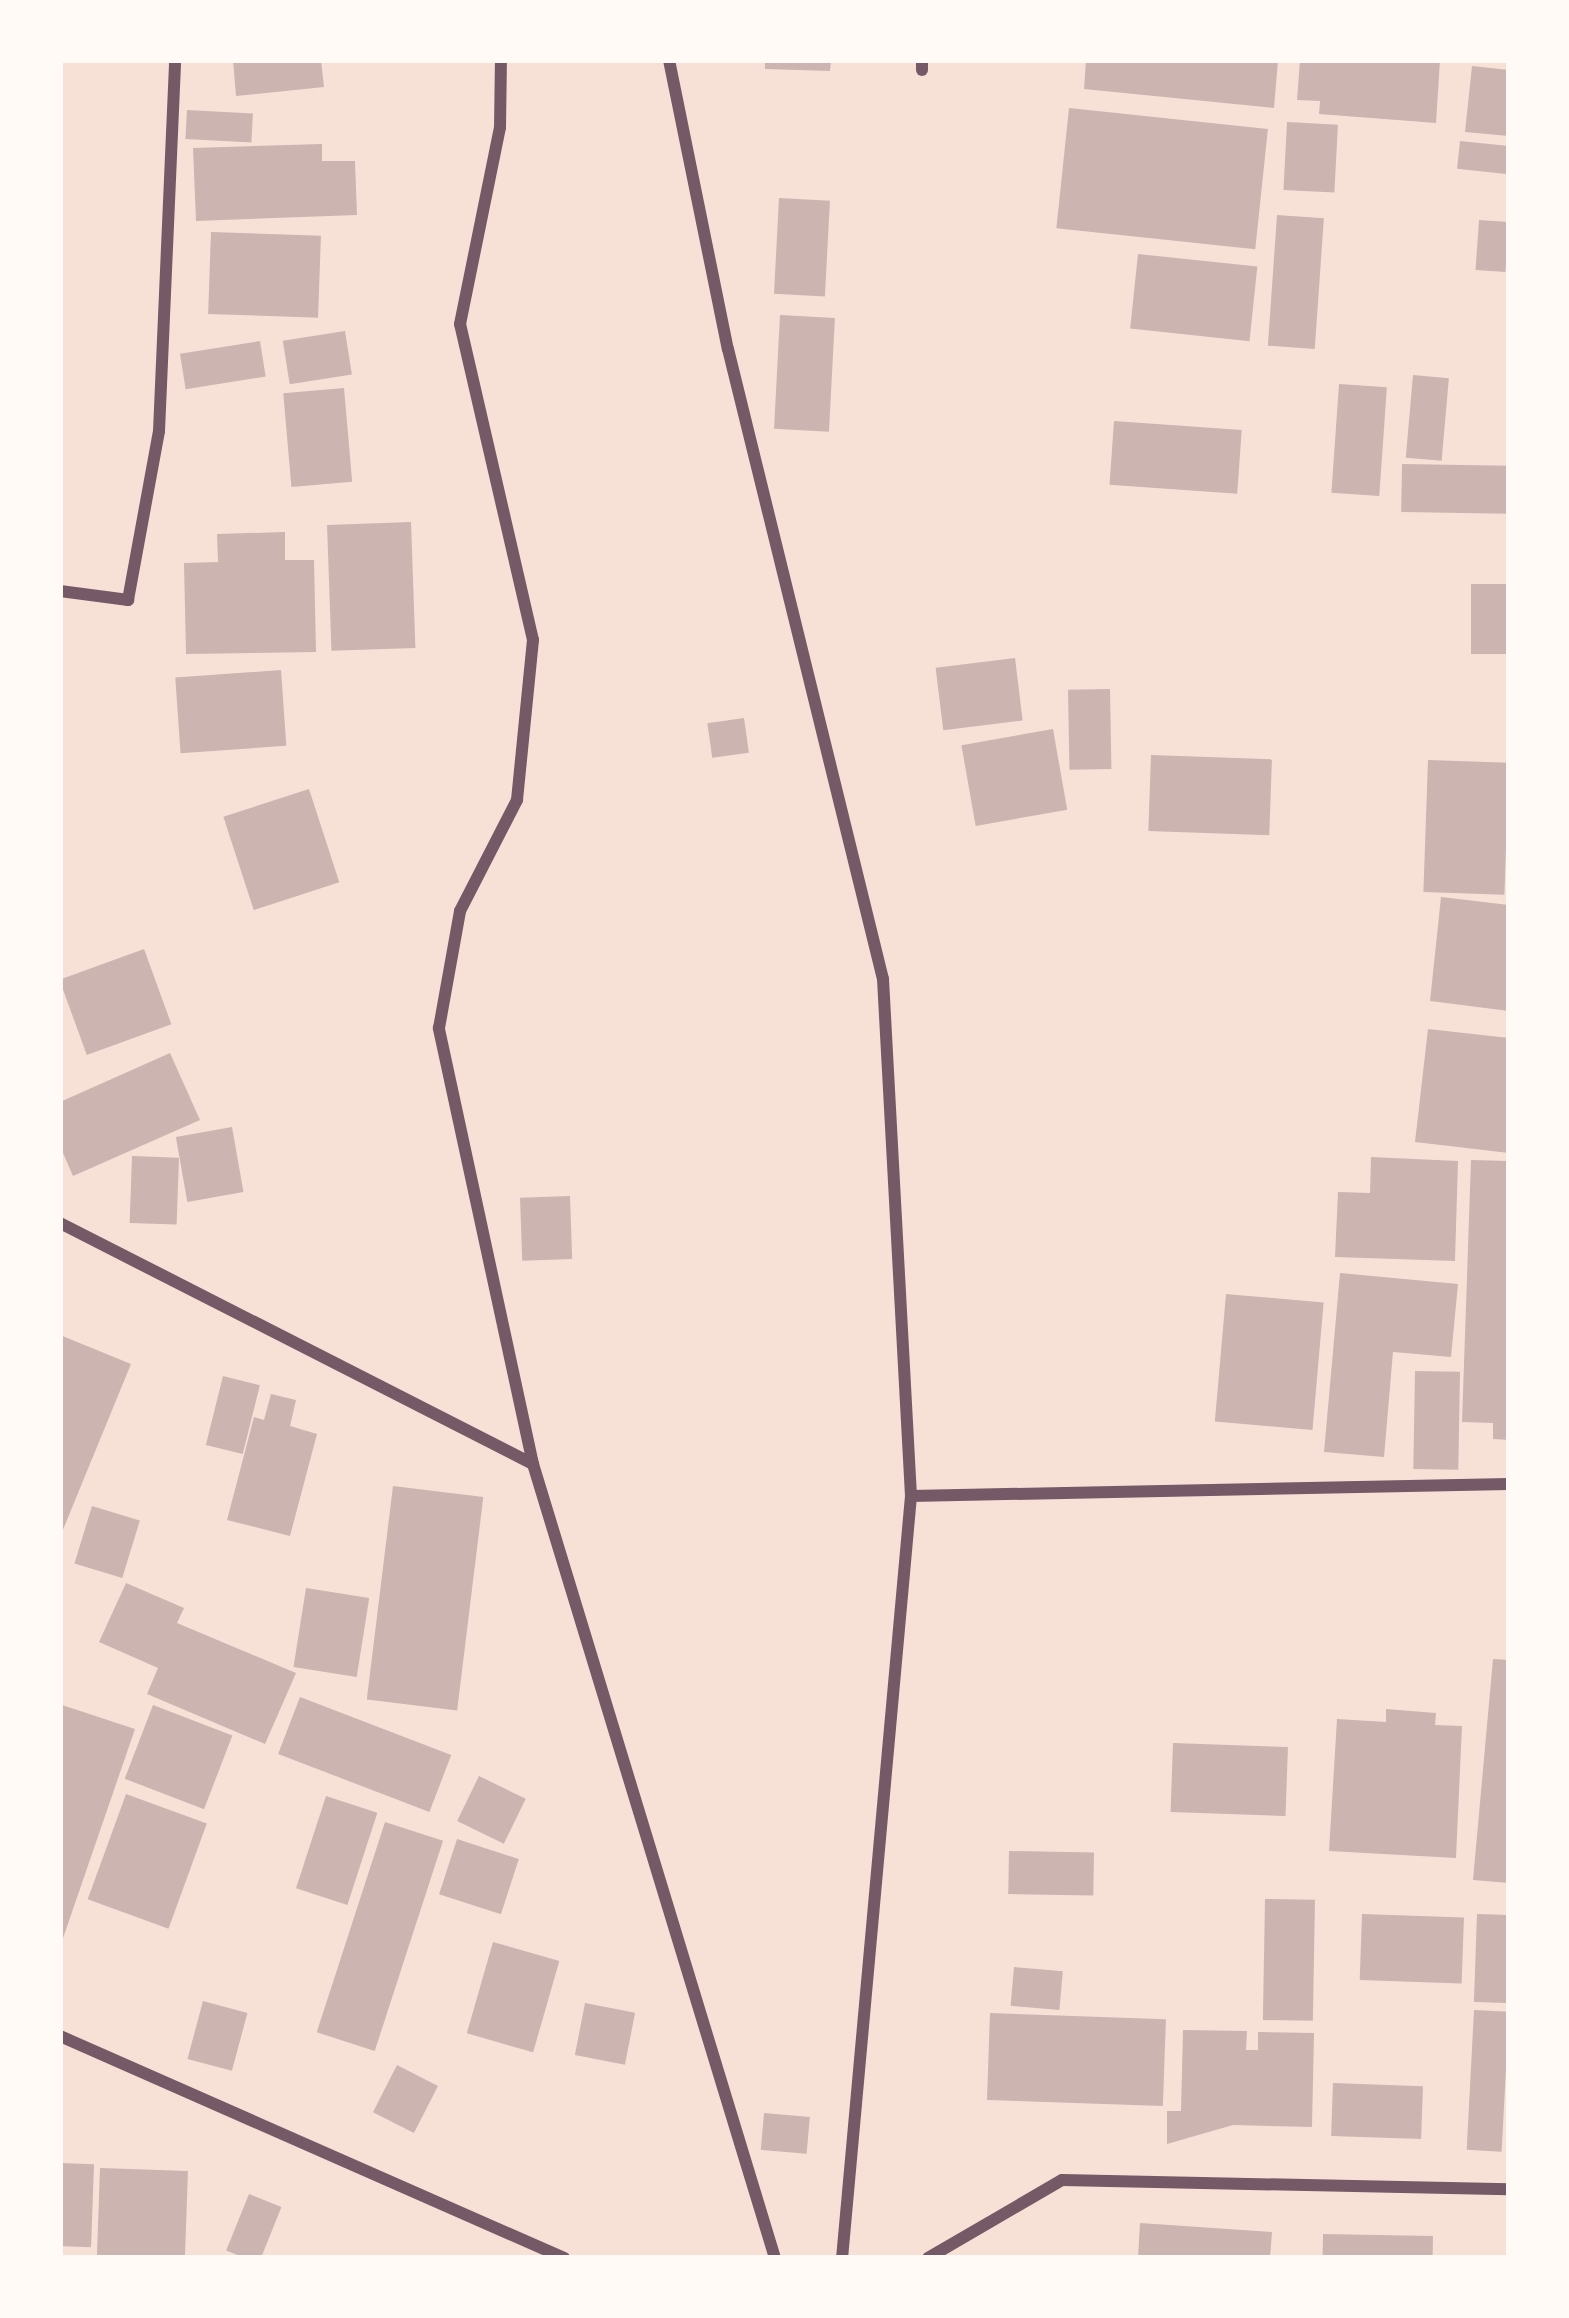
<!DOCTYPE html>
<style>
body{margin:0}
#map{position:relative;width:1569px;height:2318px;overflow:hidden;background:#f7e1d7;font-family:"Fira Sans",sans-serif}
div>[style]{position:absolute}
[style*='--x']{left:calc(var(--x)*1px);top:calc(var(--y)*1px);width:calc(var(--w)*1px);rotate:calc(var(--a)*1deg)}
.building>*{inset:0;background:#ccb4b1;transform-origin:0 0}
.minor>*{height:12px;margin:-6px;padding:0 6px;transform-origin:6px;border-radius:6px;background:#755966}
span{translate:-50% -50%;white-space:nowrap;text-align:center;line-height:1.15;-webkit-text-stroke:9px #fffaf5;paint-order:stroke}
.frame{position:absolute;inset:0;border:63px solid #fffaf5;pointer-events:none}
</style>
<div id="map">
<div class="building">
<div style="clip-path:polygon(233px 60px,321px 60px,324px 87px,236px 96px)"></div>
<div style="clip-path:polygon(765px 60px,831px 60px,830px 71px,765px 69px)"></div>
<div style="clip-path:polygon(1086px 60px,1278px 60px,1274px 108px,1084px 89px)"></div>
<div style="clip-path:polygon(1300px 60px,1440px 60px,1436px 123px,1319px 114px,1320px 101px,1297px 100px)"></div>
<div style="clip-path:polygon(1472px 66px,1509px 70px,1509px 136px,1465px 132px)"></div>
<div style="left:1069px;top:108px;width:200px;height:121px;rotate:6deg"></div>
<div style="left:187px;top:110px;width:66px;height:29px;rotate:3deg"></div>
<div style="left:1287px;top:122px;width:51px;height:68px;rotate:3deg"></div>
<div style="left:1460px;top:141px;width:49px;height:28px;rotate:6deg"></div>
<div style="clip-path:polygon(322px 144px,322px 161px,355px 161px,357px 215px,196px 221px,193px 148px)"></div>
<div style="left:779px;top:198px;width:51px;height:96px;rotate:3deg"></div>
<div style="left:1277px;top:215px;width:47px;height:131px;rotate:4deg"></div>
<div style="left:1479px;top:220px;width:30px;height:50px;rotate:4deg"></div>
<div style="left:211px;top:232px;width:110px;height:82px;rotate:2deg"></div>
<div style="left:1138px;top:254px;width:120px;height:75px;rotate:6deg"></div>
<div style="left:780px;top:315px;width:55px;height:114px;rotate:3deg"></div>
<div style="left:345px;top:331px;width:44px;height:63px;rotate:81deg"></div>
<div style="left:260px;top:341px;width:36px;height:81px;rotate:81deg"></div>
<div style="left:1413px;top:375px;width:36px;height:83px;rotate:5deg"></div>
<div style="left:1339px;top:384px;width:48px;height:109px;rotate:4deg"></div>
<div style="left:344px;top:388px;width:94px;height:61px;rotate:85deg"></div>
<div style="left:1114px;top:421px;width:128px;height:64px;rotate:4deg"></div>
<div style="left:1402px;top:464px;width:107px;height:48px;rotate:1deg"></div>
<div style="left:411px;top:522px;width:126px;height:84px;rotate:88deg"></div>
<div style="clip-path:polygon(285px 532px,285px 560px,314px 560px,316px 652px,186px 654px,184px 563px,218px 562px,217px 534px)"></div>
<div style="left:1509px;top:584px;width:70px;height:38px;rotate:90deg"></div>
<div style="left:1015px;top:658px;width:63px;height:80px;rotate:83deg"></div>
<div style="left:281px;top:670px;width:76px;height:106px;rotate:86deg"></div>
<div style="left:1110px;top:689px;width:80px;height:42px;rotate:89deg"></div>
<div style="left:744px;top:718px;width:35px;height:37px;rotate:82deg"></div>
<div style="left:1053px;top:729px;width:82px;height:93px;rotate:80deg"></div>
<div style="left:1151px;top:755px;width:121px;height:76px;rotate:2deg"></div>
<div style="left:1428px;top:760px;width:81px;height:132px;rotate:2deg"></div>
<div style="left:309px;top:789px;width:98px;height:90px;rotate:72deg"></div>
<div style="clip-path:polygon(1441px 897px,1509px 905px,1509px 1011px,1430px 1001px)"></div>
<div style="left:144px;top:949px;width:80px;height:90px;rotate:70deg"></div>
<div style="clip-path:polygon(1428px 1029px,1509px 1038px,1509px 1153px,1415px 1142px)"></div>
<div style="clip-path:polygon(170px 1053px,200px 1120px,73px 1176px,60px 1146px,60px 1102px)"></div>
<div style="left:232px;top:1127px;width:66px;height:57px;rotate:80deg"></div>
<div style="left:132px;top:1156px;width:47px;height:67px;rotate:2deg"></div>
<div style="clip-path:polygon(1371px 1157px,1458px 1161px,1455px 1261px,1335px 1257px,1338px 1192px,1370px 1193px)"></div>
<div style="clip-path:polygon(1471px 1160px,1509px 1161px,1509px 1440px,1493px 1439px,1493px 1423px,1462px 1422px)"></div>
<div style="left:570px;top:1196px;width:63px;height:50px;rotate:88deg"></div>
<div style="clip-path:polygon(1340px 1273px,1458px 1284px,1451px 1357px,1393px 1352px,1384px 1457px,1324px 1452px)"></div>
<div style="left:1226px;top:1294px;width:98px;height:128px;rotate:5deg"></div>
<div style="clip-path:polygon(60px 1335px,131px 1364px,60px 1537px)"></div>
<div style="left:1415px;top:1371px;width:45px;height:98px;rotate:1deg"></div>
<div style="left:223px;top:1376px;width:38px;height:71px;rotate:14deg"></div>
<div style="clip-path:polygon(271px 1394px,296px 1400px,290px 1426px,317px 1434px,290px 1536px,227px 1520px,254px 1417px,264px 1420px)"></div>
<div style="left:393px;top:1486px;width:91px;height:215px;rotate:7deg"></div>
<div style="left:92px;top:1506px;width:50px;height:60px;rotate:17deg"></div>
<div style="clip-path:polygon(126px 1583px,184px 1608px,177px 1623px,296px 1673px,265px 1744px,147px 1694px,158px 1668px,99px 1642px)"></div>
<div style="left:306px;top:1588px;width:64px;height:80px;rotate:9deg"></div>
<div style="clip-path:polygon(1493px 1659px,1509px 1660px,1509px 1883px,1473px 1880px)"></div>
<div style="left:300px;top:1697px;width:162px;height:61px;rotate:21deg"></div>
<div style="clip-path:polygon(62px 1705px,135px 1729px,61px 1944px,60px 1712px)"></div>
<div style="left:153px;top:1705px;width:85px;height:79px;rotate:21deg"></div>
<div style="clip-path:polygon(1386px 1709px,1436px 1713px,1435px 1725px,1462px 1726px,1456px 1858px,1329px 1851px,1337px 1719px,1386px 1722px)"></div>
<div style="left:1173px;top:1743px;width:115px;height:69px;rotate:2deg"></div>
<div style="left:479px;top:1776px;width:52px;height:50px;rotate:26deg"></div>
<div style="left:126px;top:1794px;width:86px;height:112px;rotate:20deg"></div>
<div style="left:326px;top:1796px;width:54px;height:97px;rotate:18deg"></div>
<div style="left:385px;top:1822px;width:61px;height:221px;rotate:18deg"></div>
<div style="left:457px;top:1839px;width:65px;height:58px;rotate:18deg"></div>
<div style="left:1009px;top:1851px;width:85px;height:43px;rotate:1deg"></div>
<div style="left:1265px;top:1899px;width:50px;height:121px;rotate:1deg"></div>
<div style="left:1362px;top:1914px;width:102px;height:66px;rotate:2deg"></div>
<div style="left:1477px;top:1914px;width:32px;height:88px;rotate:2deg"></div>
<div style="left:493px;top:1942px;width:69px;height:95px;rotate:16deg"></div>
<div style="left:1014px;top:1967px;width:49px;height:39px;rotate:5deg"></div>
<div style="left:203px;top:2001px;width:46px;height:60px;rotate:15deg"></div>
<div style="left:585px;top:2003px;width:51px;height:53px;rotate:11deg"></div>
<div style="left:1474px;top:2010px;width:35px;height:140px;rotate:3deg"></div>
<div style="left:990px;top:2013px;width:176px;height:87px;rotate:2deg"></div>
<div style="clip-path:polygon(1183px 2030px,1247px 2031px,1246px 2050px,1258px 2050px,1258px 2032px,1314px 2033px,1312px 2127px,1233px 2125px,1167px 2144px,1167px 2111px,1181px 2111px)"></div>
<div style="left:397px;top:2065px;width:46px;height:53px;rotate:27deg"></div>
<div style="left:1333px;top:2083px;width:90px;height:53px;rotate:2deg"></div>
<div style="left:764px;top:2113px;width:46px;height:37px;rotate:5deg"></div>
<div style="left:60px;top:2163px;width:34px;height:83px;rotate:2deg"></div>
<div style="left:100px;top:2168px;width:88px;height:90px;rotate:2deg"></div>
<div style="left:249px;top:2194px;width:35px;height:61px;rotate:22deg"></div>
<div style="clip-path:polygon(1140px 2223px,1272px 2232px,1270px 2258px,1138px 2258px)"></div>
<div style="left:1323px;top:2234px;width:110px;height:24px;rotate:1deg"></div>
</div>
<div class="minor">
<div style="--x:669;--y:60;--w:295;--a:78.5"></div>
<div style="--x:728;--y:349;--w:649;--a:76.18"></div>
<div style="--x:883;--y:979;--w:518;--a:86.9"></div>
<div style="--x:911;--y:1496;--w:765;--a:95.17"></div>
<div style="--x:922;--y:70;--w:10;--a:-90"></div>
<div style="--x:60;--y:591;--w:69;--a:7.5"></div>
<div style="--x:128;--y:600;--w:172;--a:-79.6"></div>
<div style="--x:159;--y:431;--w:371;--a:-87.5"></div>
<div style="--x:60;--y:1223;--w:531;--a:27"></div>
<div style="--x:533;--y:1464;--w:446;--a:-102.2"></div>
<div style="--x:439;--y:1028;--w:119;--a:-79.8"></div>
<div style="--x:460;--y:911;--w:125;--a:-62.8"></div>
<div style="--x:517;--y:800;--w:161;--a:-84.3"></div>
<div style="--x:533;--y:640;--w:324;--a:-103"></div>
<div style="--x:460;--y:324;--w:200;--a:-78.5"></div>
<div style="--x:500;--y:128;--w:68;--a:-89.2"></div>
<div style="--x:533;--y:1464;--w:830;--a:73.05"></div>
<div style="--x:911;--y:1496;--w:598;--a:-1.15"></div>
<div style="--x:60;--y:2036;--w:551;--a:23.77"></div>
<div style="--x:928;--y:2258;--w:155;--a:-30.2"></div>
<div style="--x:1062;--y:2180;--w:447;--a:1.2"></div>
</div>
<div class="frame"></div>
</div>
